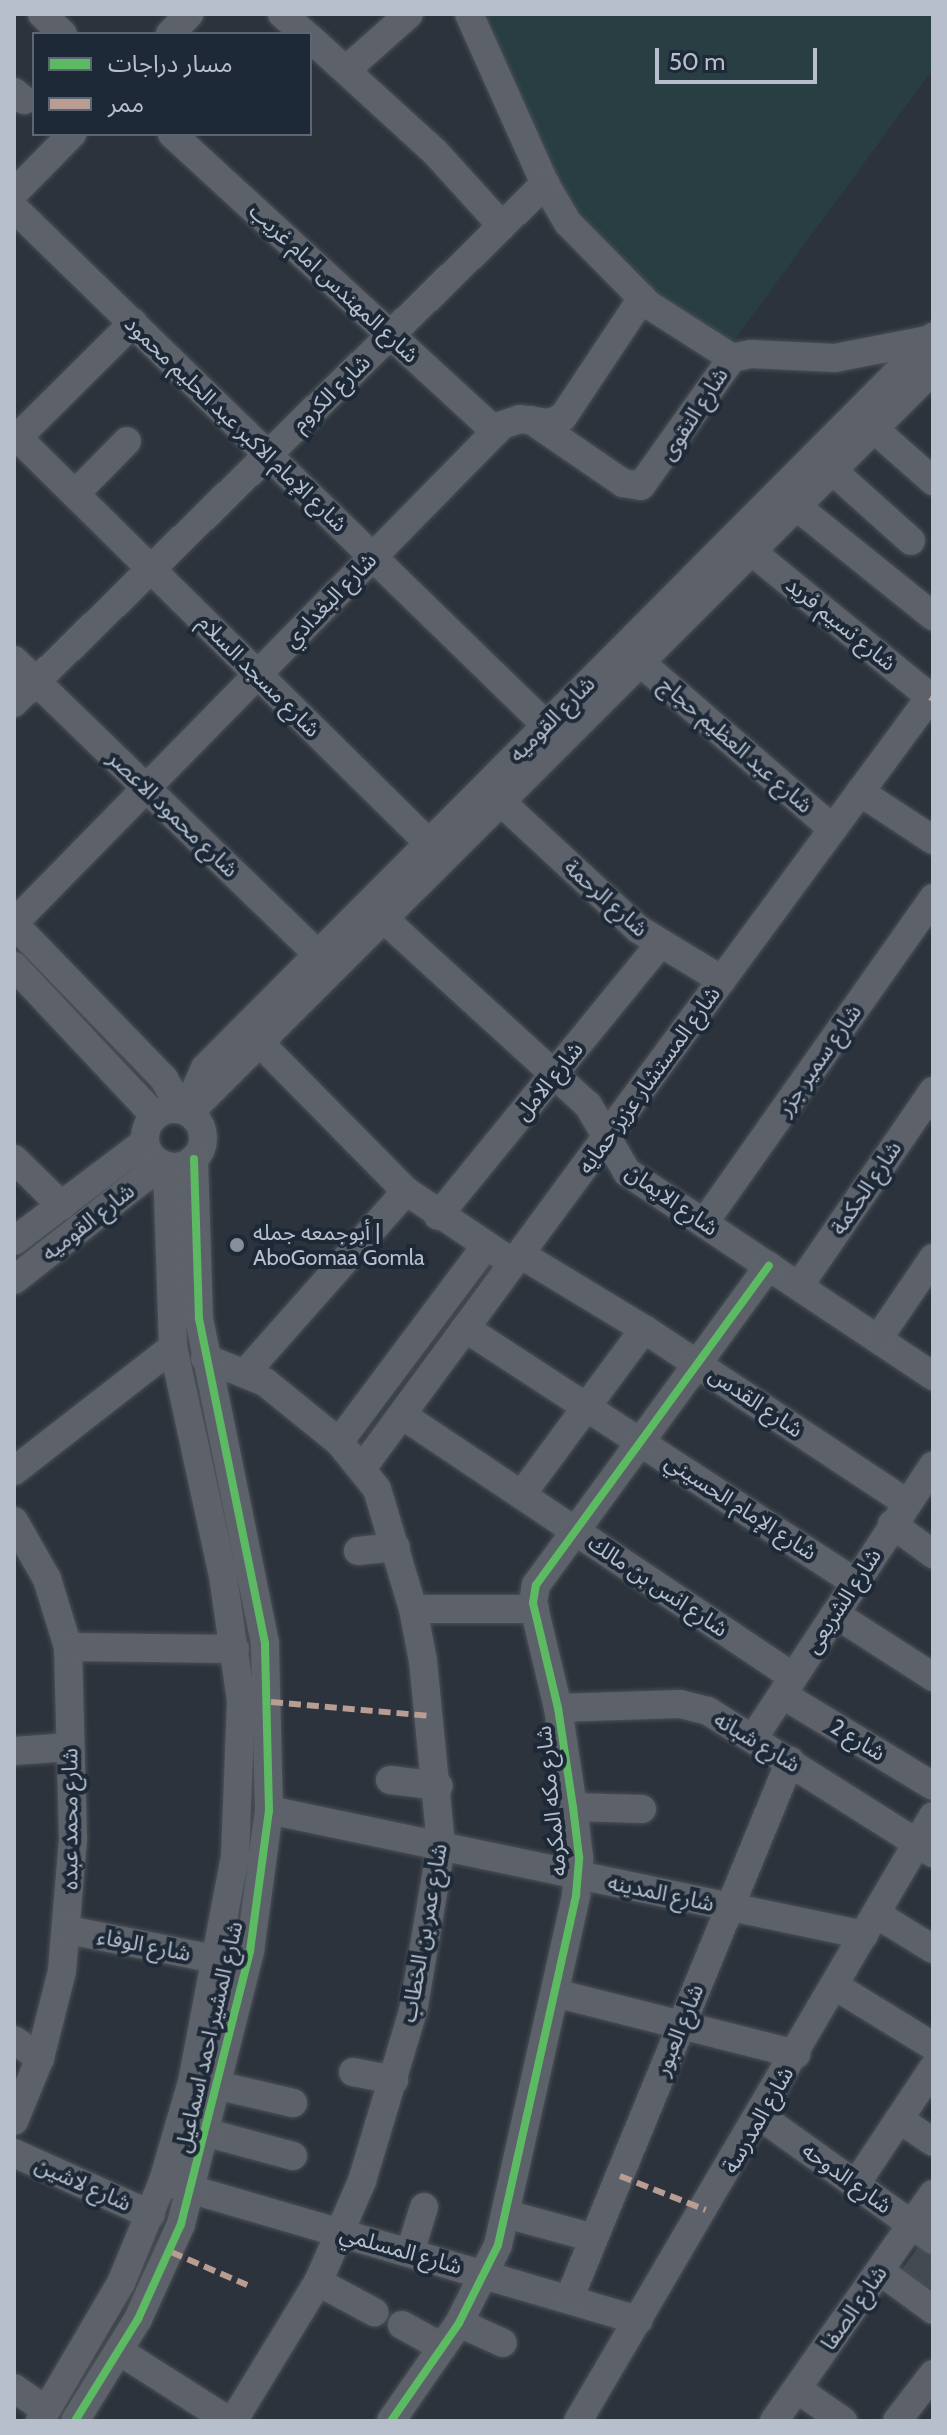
<!DOCTYPE html>
<meta charset="utf-8">
<style>
body{margin:0}
#map{position:relative;width:947px;height:2435px;overflow:hidden;background:#2c333c;font-family:Cabin,"Noto Sans Arabic",sans-serif}
div>[style]{position:absolute}
[style*='--x']{left:calc(var(--x)*1px);top:calc(var(--y)*1px);width:calc(var(--w)*1px);rotate:calc(var(--a)*1deg)}
.green>*{inset:0;background:#283e43}
.building>*{inset:0;background:#444a51}
.roads{filter:drop-shadow(0 0 2px #4b4f56) drop-shadow(0 0 2px #4b4f56)}
.minor>*{height:28px;margin:-14px;padding:0 14px;transform-origin:14px;border-radius:14px;background:#5d626a}
.minor>.ring{margin:-14px;padding:0;box-sizing:content-box;background:none;border:28px solid #5d626a;border-radius:50%}
.quiet>*{height:6px;margin-top:-3px;transform-origin:0;background:repeating-linear-gradient(90deg,#b99d93 0 12px,transparent 0 18px)}
.cycleway>*{height:8px;margin:-4px;padding:0 4px;transform-origin:4px;border-radius:4px;background:#5cba63}
.dots>*{width:22px;height:22px;translate:-50% -50%;box-sizing:border-box;border:4px solid #1e2938;border-radius:50%}
span{translate:-50% -50%;white-space:nowrap;text-align:center;line-height:1.15;-webkit-text-stroke:8px #1e2938;paint-order:stroke}
.street-label{font-size:22px;color:#b7bfcc}
.poi-label{font-size:22px;color:#b7bfcc}
.left{translate:0 -50%;text-align:left}
.frame{position:absolute;inset:0;border:16px solid #b7bfcc;pointer-events:none}
.legend{position:absolute;left:32px;top:32px;width:280px;height:104px;box-sizing:border-box;background:#1e2938;border:2px solid #5b6573;margin:0;padding:10px 14px;list-style:none;font-size:24px;color:#b7bfcc}
.legend li{display:flex;align-items:center;gap:16px;height:40px}
.legend b{width:40px;border:2px solid #5b6573}
.scale{position:absolute;left:655px;top:48px;width:162px;height:36px;box-sizing:border-box;border:4px solid #b7bfcc;border-top:0;padding-left:10px;font-size:24px;line-height:28px;white-space:nowrap;color:#b7bfcc;-webkit-text-stroke:6px #1e2938;paint-order:stroke}
</style>
<div id="map">
<div class="green">
<div style="clip-path:polygon(481px 14px,933px 14px,933px 69px,730px 346px,640px 284px,567px 202px)"></div>
</div>
<div class="building">
<div style="clip-path:polygon(923px 2240px,933px 2247px,931px 2294px,900px 2272px)"></div>
</div>
<div class="roads">
<div class="minor">
<div style="--x:42;--y:14;--w:29;--a:44"></div>
<div style="--x:282;--y:14;--w:30;--a:41"></div>
<div style="--x:469;--y:14;--w:186;--a:65.9"></div>
<div style="--x:545;--y:184;--w:45;--a:59.5"></div>
<div style="--x:568;--y:223;--w:115;--a:45.4"></div>
<div style="--x:649;--y:305;--w:98;--a:32.6"></div>
<div style="--x:170;--y:34;--w:28;--a:-46"></div>
<div style="--x:310;--y:38;--w:169;--a:42.4"></div>
<div style="--x:435;--y:152;--w:100;--a:47.8"></div>
<div style="--x:346;--y:70;--w:84;--a:-41.6"></div>
<div style="--x:14;--y:92;--w:13;--a:39"></div>
<div style="--x:172;--y:134;--w:440;--a:42.6"></div>
<div style="--x:14;--y:193;--w:83;--a:-45.5"></div>
<div style="--x:14;--y:208;--w:759;--a:44.2"></div>
<div style="--x:531;--y:420;--w:112;--a:34.4"></div>
<div style="--x:623;--y:483;--w:18;--a:9"></div>
<div style="--x:641;--y:486;--w:157;--a:-54.6"></div>
<div style="--x:732;--y:358;--w:19;--a:-12"></div>
<div style="--x:751;--y:354;--w:84;--a:2.7"></div>
<div style="--x:835;--y:358;--w:94;--a:-11.1"></div>
<div style="--x:874;--y:429;--w:79;--a:41.4"></div>
<div style="--x:14;--y:434;--w:602;--a:44.6"></div>
<div style="--x:14;--y:441;--w:168;--a:-44.8"></div>
<div style="--x:832;--y:470;--w:106;--a:41.9"></div>
<div style="--x:75;--y:494;--w:74;--a:-45.5"></div>
<div style="--x:796;--y:506;--w:176;--a:38.8"></div>
<div style="--x:751;--y:551;--w:231;--a:39.2"></div>
<div style="--x:14;--y:660;--w:443;--a:44.1"></div>
<div style="--x:640;--y:662;--w:255;--a:40.9"></div>
<div style="--x:14;--y:703;--w:743;--a:-44.35"></div>
<div style="--x:860;--y:792;--w:87;--a:33.3"></div>
<div style="--x:500;--y:801;--w:188;--a:42.8"></div>
<div style="--x:638;--y:929;--w:98;--a:31.3"></div>
<div style="--x:383;--y:918;--w:277;--a:42.4"></div>
<div style="--x:588;--y:1105;--w:78;--a:59.8"></div>
<div style="--x:627;--y:1172;--w:368;--a:33.7"></div>
<div style="--x:14;--y:923;--w:697;--a:-45.58"></div>
<div style="--x:502;--y:425;--w:19;--a:-18"></div>
<div style="--x:520;--y:419;--w:30;--a:8"></div>
<div style="--x:550;--y:423;--w:14;--a:-25"></div>
<div style="--x:563;--y:417;--w:143;--a:-56.4"></div>
<div style="--x:14;--y:924;--w:216;--a:45.9"></div>
<div style="--x:164;--y:1079;--w:34;--a:60"></div>
<div style="--x:14;--y:966;--w:206;--a:46.8"></div>
<div style="--x:259;--y:1042;--w:209;--a:45.4"></div>
<div style="--x:406;--y:1191;--w:129;--a:33.9"></div>
<div class="ring" style="left:145px;top:1109px;width:30px;height:30px"></div>
<div style="--x:186;--y:1111;--w:47;--a:-66.2"></div>
<div style="--x:205;--y:1068;--w:1032;--a:-45.12"></div>
<div style="--x:190;--y:1112;--w:1050;--a:-44.96"></div>
<div style="--x:14;--y:1159;--w:67;--a:44.4"></div>
<div style="--x:438;--y:1216;--w:350;--a:-50.8"></div>
<div style="--x:704;--y:1223;--w:398;--a:-54.8"></div>
<div style="--x:14;--y:1241;--w:164;--a:-37.1"></div>
<div style="--x:520;--y:1254;--w:145;--a:31.2"></div>
<div style="--x:644;--y:1329;--w:315;--a:33.5"></div>
<div style="--x:14;--y:1280;--w:188;--a:-38.1"></div>
<div style="--x:799;--y:1286;--w:237;--a:-55.5"></div>
<div style="--x:465;--y:1328;--w:465;--a:33.1"></div>
<div style="--x:878;--y:1339;--w:98;--a:-55.8"></div>
<div style="--x:205;--y:1358;--w:65;--a:21.8"></div>
<div style="--x:265;--y:1382;--w:95;--a:39"></div>
<div style="--x:339;--y:1442;--w:60;--a:51"></div>
<div style="--x:377;--y:1489;--w:125;--a:73.3"></div>
<div style="--x:413;--y:1609;--w:53;--a:79.1"></div>
<div style="--x:423;--y:1661;--w:186;--a:84.4"></div>
<div style="--x:441;--y:1846;--w:167;--a:99.6"></div>
<div style="--x:413;--y:2011;--w:177;--a:106.7"></div>
<div style="--x:362;--y:2181;--w:110;--a:113.5"></div>
<div style="--x:318;--y:2282;--w:163;--a:121.4"></div>
<div style="--x:247;--y:1371;--w:240;--a:-48.5"></div>
<div style="--x:402;--y:1415;--w:471;--a:33.8"></div>
<div style="--x:339;--y:1442;--w:244;--a:-53.2"></div>
<div style="--x:363;--y:1467;--w:961;--a:-53.63"></div>
<div style="--x:14;--y:1471;--w:202;--a:-37.9"></div>
<div style="--x:522;--y:1494;--w:205;--a:-53.5"></div>
<div style="--x:14;--y:1521;--w:67;--a:60.4"></div>
<div style="--x:47;--y:1579;--w:71;--a:72.8"></div>
<div style="--x:68;--y:1647;--w:192;--a:88.5"></div>
<div style="--x:73;--y:1839;--w:132;--a:94.8"></div>
<div style="--x:62;--y:1971;--w:90;--a:104.2"></div>
<div style="--x:40;--y:2058;--w:68;--a:112.4"></div>
<div style="--x:892;--y:1524;--w:51;--a:36.2"></div>
<div style="--x:358;--y:1551;--w:38;--a:-6"></div>
<div style="--x:413;--y:1609;--w:122;--a:0"></div>
<div style="--x:835;--y:1614;--w:117;--a:32.7"></div>
<div style="--x:68;--y:1647;--w:167;--a:0.7"></div>
<div style="--x:783;--y:1695;--w:175;--a:31.2"></div>
<div style="--x:558;--y:1708;--w:122;--a:-1.9"></div>
<div style="--x:680;--y:1704;--w:29;--a:14"></div>
<div style="--x:708;--y:1711;--w:266;--a:32.3"></div>
<div style="--x:754;--y:1737;--w:325;--a:-56.6"></div>
<div style="--x:14;--y:1751;--w:56;--a:-4.1"></div>
<div style="--x:390;--y:1780;--w:49;--a:7"></div>
<div style="--x:573;--y:1807;--w:69;--a:1.7"></div>
<div style="--x:269;--y:1810;--w:608;--a:11.86"></div>
<div style="--x:876;--y:1914;--w:67;--a:31.6"></div>
<div style="--x:68;--y:1930;--w:154;--a:11.2"></div>
<div style="--x:835;--y:1986;--w:115;--a:31.5"></div>
<div style="--x:555;--y:1993;--w:249;--a:14.2"></div>
<div style="--x:14;--y:2040;--w:32;--a:35"></div>
<div style="--x:353;--y:2072;--w:42;--a:11"></div>
<div style="--x:220;--y:2086;--w:75;--a:13.1"></div>
<div style="--x:760;--y:2116;--w:213;--a:35.6"></div>
<div style="--x:899;--y:2119;--w:41;--a:34.1"></div>
<div style="--x:208;--y:2133;--w:88;--a:15.1"></div>
<div style="--x:14;--y:2153;--w:150;--a:24.3"></div>
<div style="--x:856;--y:2184;--w:139;--a:-56.4"></div>
<div style="--x:176;--y:2185;--w:482;--a:16.3"></div>
<div style="--x:506;--y:2214;--w:91;--a:15.3"></div>
<div style="--x:410;--y:2252;--w:47;--a:-72.7"></div>
<div style="--x:880;--y:2271;--w:66;--a:36.3"></div>
<div style="--x:318;--y:2282;--w:64;--a:28.2"></div>
<div style="--x:569;--y:2299;--w:582;--a:-67.67"></div>
<div style="--x:459;--y:2323;--w:48;--a:24.4"></div>
<div style="--x:402;--y:2325;--w:46;--a:28.8"></div>
<div style="--x:119;--y:2351;--w:130;--a:32.5"></div>
<div style="--x:14;--y:2388;--w:39;--a:35"></div>
<div style="--x:797;--y:2389;--w:56;--a:34.8"></div>
<div style="--x:40;--y:2421;--w:160;--a:-59.6"></div>
<div style="--x:121;--y:2283;--w:110;--a:-67.6"></div>
<div style="--x:163;--y:2181;--w:103;--a:-73.7"></div>
<div style="--x:192;--y:2082;--w:229;--a:-79.2"></div>
<div style="--x:235;--y:1857;--w:156;--a:-87.8"></div>
<div style="--x:241;--y:1701;--w:126;--a:-98.2"></div>
<div style="--x:223;--y:1576;--w:234;--a:-102.3"></div>
<div style="--x:173;--y:1347;--w:181;--a:-91.9"></div>
<div style="--x:75;--y:2421;--w:120;--a:-58.3"></div>
<div style="--x:138;--y:2319;--w:104;--a:-65.6"></div>
<div style="--x:181;--y:2224;--w:282;--a:-75.8"></div>
<div style="--x:250;--y:1951;--w:142;--a:-82.3"></div>
<div style="--x:269;--y:1810;--w:167;--a:-91.4"></div>
<div style="--x:265;--y:1643;--w:331;--a:-101.5"></div>
<div style="--x:199;--y:1319;--w:160;--a:-91.8"></div>
<div style="--x:391;--y:2421;--w:119;--a:-55.2"></div>
<div style="--x:459;--y:2323;--w:87;--a:-63.4"></div>
<div style="--x:498;--y:2245;--w:359;--a:-77.4"></div>
<div style="--x:576;--y:1895;--w:38;--a:-85"></div>
<div style="--x:579;--y:1857;--w:50;--a:-96.8"></div>
<div style="--x:573;--y:1807;--w:100;--a:-98.6"></div>
<div style="--x:558;--y:1708;--w:108;--a:-103.4"></div>
<div style="--x:533;--y:1603;--w:18;--a:-81"></div>
<div style="--x:536;--y:1585;--w:395;--a:-53.9"></div>
<div style="--x:578;--y:2421;--w:701;--a:-59.6"></div>
<div style="--x:774;--y:2421;--w:277;--a:-55"></div>
<div style="--x:897;--y:2421;--w:59;--a:-52.5"></div>
</div>
</div>
<div class="quiet">
<div style="--x:930;--y:697;--w:4;--a:34"></div>
<div style="--x:271;--y:1702;--w:162;--a:5"></div>
<div style="--x:620;--y:2176;--w:92;--a:21.6"></div>
<div style="--x:171;--y:2252;--w:83;--a:23.5"></div>
</div>
<div class="cycleway">
<div style="--x:75;--y:2421;--w:120;--a:-58.3"></div>
<div style="--x:138;--y:2319;--w:104;--a:-65.6"></div>
<div style="--x:181;--y:2224;--w:282;--a:-75.8"></div>
<div style="--x:250;--y:1951;--w:142;--a:-82.3"></div>
<div style="--x:269;--y:1810;--w:167;--a:-91.4"></div>
<div style="--x:265;--y:1643;--w:331;--a:-101.5"></div>
<div style="--x:199;--y:1319;--w:160;--a:-91.8"></div>
<div style="--x:391;--y:2421;--w:119;--a:-55.2"></div>
<div style="--x:459;--y:2323;--w:87;--a:-63.4"></div>
<div style="--x:498;--y:2245;--w:359;--a:-77.4"></div>
<div style="--x:576;--y:1895;--w:38;--a:-85"></div>
<div style="--x:579;--y:1857;--w:50;--a:-96.8"></div>
<div style="--x:573;--y:1807;--w:100;--a:-98.6"></div>
<div style="--x:558;--y:1708;--w:108;--a:-103.4"></div>
<div style="--x:533;--y:1603;--w:18;--a:-81"></div>
<div style="--x:536;--y:1585;--w:395;--a:-53.9"></div>
</div>
<div class="dots">
<div style="left:237px;top:1245px;background:#868e9a"></div>
</div>
<div class="street-label">
<span style="left:334px;top:283px;rotate:43deg">شارع المهندس امام غريب</span>
<span style="left:331px;top:393px;rotate:-44deg">شارع الكروم</span>
<span style="left:694px;top:414px;rotate:-57deg">شارع التقوى</span>
<span style="left:236px;top:424px;rotate:44deg">شارع الإمام الاكبر عبد الحليم محمود</span>
<span style="left:330px;top:600px;rotate:-46deg">شارع البغدادي</span>
<span style="left:841px;top:624px;rotate:39deg">شارع نسيم فريد</span>
<span style="left:259px;top:676px;rotate:45deg">شارع مسجد السلام</span>
<span style="left:552px;top:719px;rotate:-45deg">شارع القوميه</span>
<span style="left:736px;top:745px;rotate:41deg">شارع عبد العظيم حجاج</span>
<span style="left:173px;top:814px;rotate:44deg">شارع محمود الاعصر</span>
<span style="left:606px;top:898px;rotate:42deg">شارع الرحمة</span>
<span style="left:819px;top:1060px;rotate:-55deg">شارع سمير جزر</span>
<span style="left:649px;top:1080px;rotate:-54deg">شارع المستشار عزيز حمايه</span>
<span style="left:549px;top:1081px;rotate:-51deg">شارع الامل</span>
<span style="left:866px;top:1188px;rotate:-56deg">شارع الحكمة</span>
<span style="left:672px;top:1200px;rotate:35deg">شارع الايمان</span>
<span style="left:88px;top:1222px;rotate:-38deg">شارع القوميه</span>
<span style="left:756px;top:1402px;rotate:34deg">شارع القدس</span>
<span style="left:741px;top:1507px;rotate:33deg">شارع الإمام الحسيني</span>
<span style="left:658px;top:1586px;rotate:34deg">شارع انس بن مالك</span>
<span style="left:843px;top:1601px;rotate:-57deg">شارع الشريعى</span>
<span style="left:858px;top:1740px;rotate:31deg">شارع 2</span>
<span style="left:757px;top:1742px;rotate:31deg">شارع شبانه</span>
<span style="left:551px;top:1801px;rotate:-96deg">شارع مكه المكرمه</span>
<span style="left:70px;top:1819px;rotate:-90deg">شارع محمد عبده</span>
<span style="left:661px;top:1893px;rotate:12deg">شارع المدينه</span>
<span style="left:424px;top:1933px;rotate:-80deg">شارع عمر بن الخطاب</span>
<span style="left:144px;top:1945px;rotate:11deg">شارع الوفاء</span>
<span style="left:679px;top:2030px;rotate:-68deg">شارع العبور</span>
<span style="left:209px;top:2037px;rotate:-77deg">شارع المشير احمد اسماعيل</span>
<span style="left:758px;top:2120px;rotate:-60deg">شارع المدرسة</span>
<span style="left:847px;top:2178px;rotate:36deg">شارع الدوحه</span>
<span style="left:83px;top:2184px;rotate:24deg">شارع لاشين</span>
<span style="left:401px;top:2250px;rotate:16deg">شارع المسلمي</span>
<span style="left:854px;top:2308px;rotate:-55deg">شارع الصفا</span>
</div>
<div class="poi-label">
<span class="left" style="left:253px;top:1245px">أبوجمعه جمله |<br>AboGomaa Gomla</span>
</div>
<div class="frame"></div>
<ul class="legend">
<li><b style="height:10px;background:#5cba63"></b>مسار دراجات</li>
<li><b style="height:10px;background:#b99d93"></b>ممر</li>
</ul>
<div class="scale">50 m</div>
</div>
